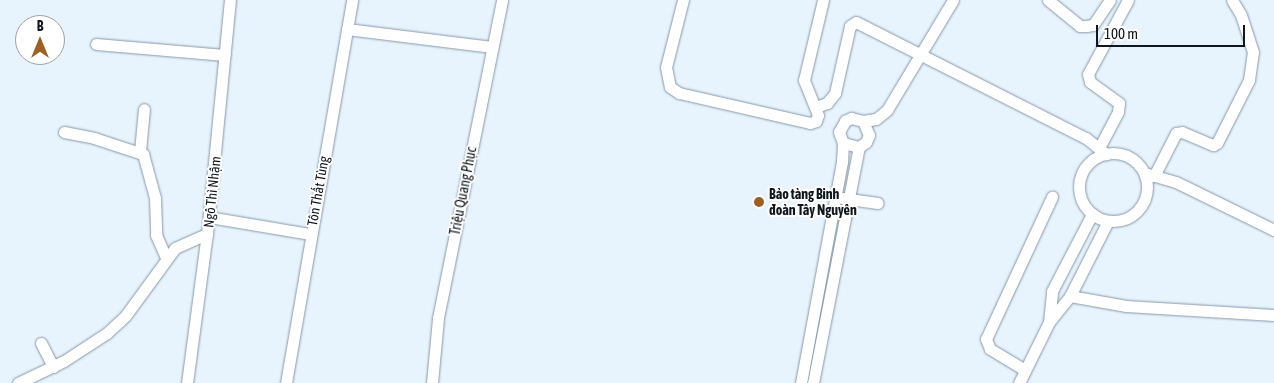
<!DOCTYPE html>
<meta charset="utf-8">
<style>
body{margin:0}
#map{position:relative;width:1274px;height:383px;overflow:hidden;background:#e7f3fd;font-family:"Asap Condensed",sans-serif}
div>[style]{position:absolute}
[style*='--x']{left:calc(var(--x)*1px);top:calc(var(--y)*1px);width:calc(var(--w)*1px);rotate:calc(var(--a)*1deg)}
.roads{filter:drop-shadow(0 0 1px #8699a8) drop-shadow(0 0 1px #8699a8)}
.minor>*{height:11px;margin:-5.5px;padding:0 5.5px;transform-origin:5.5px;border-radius:5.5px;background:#fff}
.minor>.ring{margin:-5.5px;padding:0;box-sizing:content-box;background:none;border:11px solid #fff;border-radius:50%}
.dots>*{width:14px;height:14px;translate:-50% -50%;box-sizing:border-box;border:2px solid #fff;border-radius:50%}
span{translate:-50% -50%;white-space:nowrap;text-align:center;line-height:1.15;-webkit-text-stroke:4px #fff;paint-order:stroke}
.street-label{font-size:14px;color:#0f161c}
.poi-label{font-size:14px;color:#0f161c;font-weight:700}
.left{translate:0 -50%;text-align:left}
.north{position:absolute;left:15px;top:15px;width:50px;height:50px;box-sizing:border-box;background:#fff;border:1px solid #9fa2a4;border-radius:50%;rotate:0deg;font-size:14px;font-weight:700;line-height:20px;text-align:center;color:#0f161c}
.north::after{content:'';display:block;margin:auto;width:18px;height:22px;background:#9c6121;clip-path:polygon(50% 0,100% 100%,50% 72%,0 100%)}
.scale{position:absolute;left:1096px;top:25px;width:149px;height:22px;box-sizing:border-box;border:2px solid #0f161c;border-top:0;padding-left:6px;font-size:15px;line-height:18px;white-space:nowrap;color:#0f161c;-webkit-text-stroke:4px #fff;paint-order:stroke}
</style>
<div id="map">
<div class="roads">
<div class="minor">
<div style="--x:683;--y:0;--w:69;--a:104.2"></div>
<div style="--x:666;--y:67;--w:20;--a:79"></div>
<div style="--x:670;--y:87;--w:11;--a:34"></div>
<div style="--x:679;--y:93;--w:134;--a:12.9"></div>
<div style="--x:810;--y:123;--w:6;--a:-18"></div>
<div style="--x:816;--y:121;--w:6;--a:-72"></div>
<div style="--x:818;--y:115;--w:38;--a:-112"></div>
<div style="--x:804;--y:80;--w:82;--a:-76.6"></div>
<div style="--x:1048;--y:0;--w:41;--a:39.1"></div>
<div style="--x:1080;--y:26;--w:6;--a:0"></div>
<div style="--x:1086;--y:26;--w:7;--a:-8"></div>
<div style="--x:1093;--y:25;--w:30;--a:-56"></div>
<div style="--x:347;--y:29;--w:146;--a:7.1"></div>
<div style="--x:96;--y:44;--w:129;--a:4.9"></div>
<div style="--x:816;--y:107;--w:12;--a:-20"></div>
<div style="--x:827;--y:103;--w:13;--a:-51"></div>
<div style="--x:835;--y:93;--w:69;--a:-77.4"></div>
<div style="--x:850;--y:26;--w:7;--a:-34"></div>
<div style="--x:856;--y:22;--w:258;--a:26.8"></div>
<div style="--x:1086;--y:138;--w:26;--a:39"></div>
<div style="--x:863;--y:121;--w:13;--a:-9"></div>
<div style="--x:876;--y:119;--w:14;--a:-39"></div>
<div style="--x:887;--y:110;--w:128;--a:-59"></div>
<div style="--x:64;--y:132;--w:31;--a:11"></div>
<div style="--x:94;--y:138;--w:52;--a:18.1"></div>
<div style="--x:143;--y:154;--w:46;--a:74.7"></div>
<div style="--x:155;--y:198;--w:37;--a:88"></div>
<div style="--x:156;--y:235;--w:24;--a:66"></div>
<div style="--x:1099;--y:148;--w:41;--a:-62.2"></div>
<div style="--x:1118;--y:112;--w:9;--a:-84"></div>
<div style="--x:1119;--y:103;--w:36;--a:-144"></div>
<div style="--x:1090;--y:82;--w:8;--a:-104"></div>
<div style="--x:1088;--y:74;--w:84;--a:-61.6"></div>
<div style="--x:140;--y:151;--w:42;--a:-84.6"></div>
<div class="ring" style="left:1079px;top:153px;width:57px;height:57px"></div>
<div style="--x:1148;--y:174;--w:29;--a:16"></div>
<div style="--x:1176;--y:182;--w:109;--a:26.1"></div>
<div style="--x:1154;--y:176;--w:48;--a:-62.9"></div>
<div style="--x:1176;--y:133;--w:6;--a:-9"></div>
<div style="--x:1182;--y:132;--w:34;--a:23"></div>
<div style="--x:1213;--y:145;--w:4;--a:-27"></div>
<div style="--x:1217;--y:143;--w:71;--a:-63.1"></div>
<div style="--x:1249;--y:80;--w:28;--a:-82"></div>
<div style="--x:1253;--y:52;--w:39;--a:-108"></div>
<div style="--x:1241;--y:15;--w:17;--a:-121"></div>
<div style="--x:842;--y:198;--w:36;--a:8"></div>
<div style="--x:209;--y:217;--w:102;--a:9.6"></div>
<div style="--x:1070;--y:296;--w:57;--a:10.1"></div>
<div style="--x:1126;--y:306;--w:148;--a:3.5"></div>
<div style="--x:1049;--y:322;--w:31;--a:-84"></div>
<div style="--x:1052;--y:291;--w:87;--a:-62.5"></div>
<div style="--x:41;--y:343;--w:27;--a:63"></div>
<div style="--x:1025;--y:370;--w:41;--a:-149"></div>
<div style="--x:990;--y:349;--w:11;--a:-112"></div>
<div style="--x:986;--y:339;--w:157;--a:-65.1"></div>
<div style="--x:18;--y:383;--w:51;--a:-25.6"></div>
<div style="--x:64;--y:361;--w:51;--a:-33.1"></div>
<div style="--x:107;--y:333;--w:26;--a:-43"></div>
<div style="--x:126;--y:315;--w:83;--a:-53.8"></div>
<div style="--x:175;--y:248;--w:35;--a:-24"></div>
<div style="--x:187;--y:383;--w:150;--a:-82.4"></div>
<div style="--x:207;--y:234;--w:235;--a:-84.4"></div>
<div style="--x:286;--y:383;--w:389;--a:-80.2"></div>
<div style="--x:432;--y:383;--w:65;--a:-84.7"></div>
<div style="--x:438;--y:318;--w:324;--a:-78.6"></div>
<div style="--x:801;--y:383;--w:225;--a:-79.5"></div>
<div style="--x:842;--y:162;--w:19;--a:-87"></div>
<div style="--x:843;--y:143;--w:12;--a:-110"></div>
<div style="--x:839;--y:132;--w:13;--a:-61"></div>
<div style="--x:845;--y:121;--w:7;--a:-27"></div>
<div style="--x:851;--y:118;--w:12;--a:14"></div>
<div style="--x:863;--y:121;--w:15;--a:67"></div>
<div style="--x:869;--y:135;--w:8;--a:113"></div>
<div style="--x:866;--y:142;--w:9;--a:144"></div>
<div style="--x:859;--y:147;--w:16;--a:-166"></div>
<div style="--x:813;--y:383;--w:240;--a:-79"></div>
<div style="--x:1019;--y:383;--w:68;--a:-63.8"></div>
<div style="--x:1049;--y:322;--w:33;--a:-51"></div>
<div style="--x:1070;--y:296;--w:84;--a:-63.1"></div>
</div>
</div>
<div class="dots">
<div style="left:759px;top:202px;background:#9c6121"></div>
</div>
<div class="street-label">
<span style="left:318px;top:191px;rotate:-80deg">Tôn Thất Tùng</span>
<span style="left:463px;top:191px;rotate:-79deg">Triệu Quang Phục</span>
<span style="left:212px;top:192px;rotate:-84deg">Ngô Thì Nhậm</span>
</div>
<div class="poi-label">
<span class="left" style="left:769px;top:202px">Bảo tàng Binh<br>đoàn Tây Nguyên</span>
</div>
<div class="north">B</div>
<div class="scale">100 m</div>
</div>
